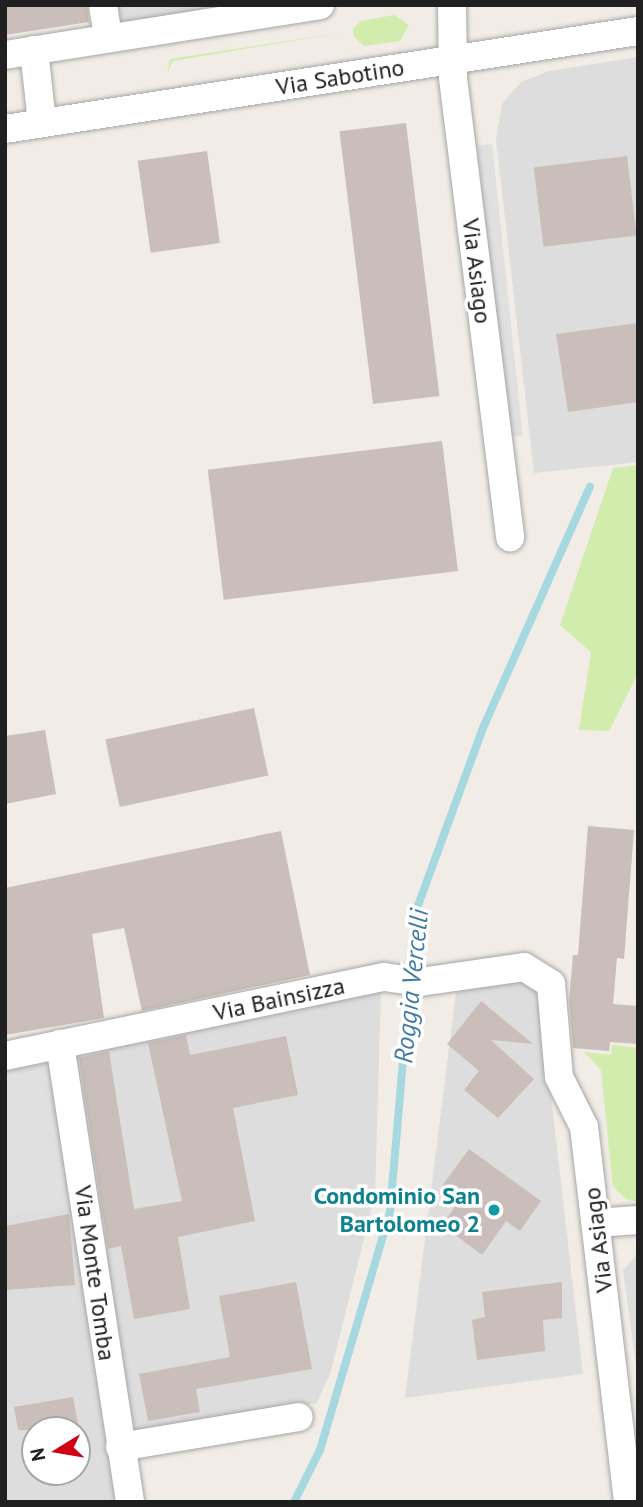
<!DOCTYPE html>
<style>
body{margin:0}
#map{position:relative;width:643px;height:1507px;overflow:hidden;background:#f1ece6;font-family:"PT Sans",sans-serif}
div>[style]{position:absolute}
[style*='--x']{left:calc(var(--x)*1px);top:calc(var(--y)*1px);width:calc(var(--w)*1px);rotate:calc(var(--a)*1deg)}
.residential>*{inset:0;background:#dedddd}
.grass>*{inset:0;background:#d1ecac}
.parking>*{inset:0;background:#e0e0e0;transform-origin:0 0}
.stream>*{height:8px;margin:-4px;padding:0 4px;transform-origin:4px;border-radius:4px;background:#a6d8df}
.building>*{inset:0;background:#c9beb9;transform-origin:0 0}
.roads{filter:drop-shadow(0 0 2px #a7a7a7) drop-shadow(0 0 2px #a7a7a7)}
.minor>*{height:28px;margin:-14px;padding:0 14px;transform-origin:14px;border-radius:14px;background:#fff}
.dots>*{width:19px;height:19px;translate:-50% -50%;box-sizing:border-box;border:4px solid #fff;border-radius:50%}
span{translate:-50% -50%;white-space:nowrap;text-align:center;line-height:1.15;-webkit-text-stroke:7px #fff;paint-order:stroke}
.street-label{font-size:24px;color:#202020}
.culture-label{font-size:24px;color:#0d838f;font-weight:700}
.right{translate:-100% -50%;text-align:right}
.water-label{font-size:26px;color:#437ca3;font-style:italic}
.frame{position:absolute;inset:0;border:7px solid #202020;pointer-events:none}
.north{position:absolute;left:21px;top:1416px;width:70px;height:70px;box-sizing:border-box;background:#fff;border:2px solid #a6a6a6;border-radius:50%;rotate:259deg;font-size:19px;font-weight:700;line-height:28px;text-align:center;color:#202020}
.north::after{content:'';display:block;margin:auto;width:24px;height:32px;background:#d00014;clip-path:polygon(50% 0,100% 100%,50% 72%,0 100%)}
</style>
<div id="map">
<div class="residential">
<div style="clip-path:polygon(111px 5px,236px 5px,114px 24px)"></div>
<div style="clip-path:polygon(638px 57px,638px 462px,534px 473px,496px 139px,502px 104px,521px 82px,549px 71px)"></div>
<div style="clip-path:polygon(519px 978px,539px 991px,583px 1374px,405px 1398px,456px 992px)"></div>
<div style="clip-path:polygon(381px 988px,375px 1195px,331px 1371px,317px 1403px,126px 1435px,70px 1051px)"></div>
<div style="clip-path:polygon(evenodd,54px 1056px,122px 1502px,5px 1502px,5px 1066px,54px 1056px,35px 1430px,77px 1430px,77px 1472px,35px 1472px,35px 1430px)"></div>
<div style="clip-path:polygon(638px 1254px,638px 1380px,623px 1270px)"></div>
</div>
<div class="grass">
<div style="clip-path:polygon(394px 15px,409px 25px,400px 41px,364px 46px,354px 37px,353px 29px,361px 21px)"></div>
<div style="clip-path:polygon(346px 32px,173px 61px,167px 74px,170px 59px)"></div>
<div style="clip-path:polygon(638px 465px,638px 673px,609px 731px,579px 730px,591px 652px,560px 625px,613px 468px)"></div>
<div style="clip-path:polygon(612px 1045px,638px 1048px,638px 1202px,626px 1199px,613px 1187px,601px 1070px,584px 1052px,611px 1055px)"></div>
</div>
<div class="parking">
<div style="left:492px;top:144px;width:293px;height:15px;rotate:84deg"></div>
<div style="clip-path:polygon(52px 1068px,71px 1207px,5px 1216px,5px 1075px)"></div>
</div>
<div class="stream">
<div style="--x:294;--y:1502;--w:58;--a:-63.4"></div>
<div style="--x:320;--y:1450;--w:248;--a:-73.6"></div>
<div style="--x:390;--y:1212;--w:302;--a:-85.1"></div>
<div style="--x:416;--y:911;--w:195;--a:-69.9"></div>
<div style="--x:483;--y:728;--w:264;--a:-66.1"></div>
</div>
<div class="building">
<div style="clip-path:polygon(5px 5px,87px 5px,89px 22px,5px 35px)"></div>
<div style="left:406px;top:123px;width:275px;height:67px;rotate:83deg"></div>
<div style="left:207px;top:151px;width:93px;height:70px;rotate:82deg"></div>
<div style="left:627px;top:156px;width:80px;height:94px;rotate:83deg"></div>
<div style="clip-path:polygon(638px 323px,638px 402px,568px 412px,556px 334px)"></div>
<div style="left:442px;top:441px;width:131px;height:236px;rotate:83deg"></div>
<div style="left:254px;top:708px;width:69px;height:152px;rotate:78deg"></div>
<div style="clip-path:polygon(45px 730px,56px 794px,5px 804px,5px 736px)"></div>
<div style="clip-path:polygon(588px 826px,634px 830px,624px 959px,617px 958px,613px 1004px,638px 1006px,638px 1044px,610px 1042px,609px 1051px,573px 1048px,569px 1001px,573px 955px,578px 955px)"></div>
<div style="clip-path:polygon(281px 831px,310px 975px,142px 1011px,124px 928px,92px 934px,104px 1018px,5px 1035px,5px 888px)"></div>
<div style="clip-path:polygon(481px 1001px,533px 1044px,491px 1040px,534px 1079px,498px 1118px,464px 1090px,479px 1071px,447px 1044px)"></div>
<div style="clip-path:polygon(186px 1035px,190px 1055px,286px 1036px,298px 1095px,233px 1108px,255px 1221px,178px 1237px,190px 1309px,134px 1319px,121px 1246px,108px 1249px,79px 1058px,109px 1051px,134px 1209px,182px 1201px,148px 1043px)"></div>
<div style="clip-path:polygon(469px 1149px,541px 1201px,520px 1231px,506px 1221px,482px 1255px,442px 1225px,461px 1198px,442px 1186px)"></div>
<div style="clip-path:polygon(69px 1214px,75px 1285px,5px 1290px,5px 1226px)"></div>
<div style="clip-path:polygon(296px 1282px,312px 1369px,196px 1389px,200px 1412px,148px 1421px,139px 1374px,230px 1357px,219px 1296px)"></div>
<div style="clip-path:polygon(562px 1282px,562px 1318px,543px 1320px,545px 1351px,477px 1360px,472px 1320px,485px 1317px,482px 1292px)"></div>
<div style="clip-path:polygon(73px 1397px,79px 1430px,18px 1430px,14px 1407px)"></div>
</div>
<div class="roads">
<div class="minor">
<div style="--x:103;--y:5;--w:33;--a:81"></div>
<div style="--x:452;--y:5;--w:73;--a:89.2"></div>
<div style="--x:453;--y:78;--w:463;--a:82.9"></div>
<div style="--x:34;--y:50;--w:73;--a:83.7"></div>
<div style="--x:5;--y:55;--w:319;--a:-9"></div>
<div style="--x:5;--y:129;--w:641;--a:-8.8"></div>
<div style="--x:60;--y:1044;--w:463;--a:81.3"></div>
<div style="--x:5;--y:1056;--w:387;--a:-11.8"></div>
<div style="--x:384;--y:977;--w:36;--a:8"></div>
<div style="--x:420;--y:982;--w:105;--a:-8.2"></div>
<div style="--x:524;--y:967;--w:32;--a:32"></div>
<div style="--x:551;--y:984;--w:93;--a:85.1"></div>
<div style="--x:559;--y:1077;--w:56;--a:63.4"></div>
<div style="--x:584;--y:1127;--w:378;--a:83.3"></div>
<div style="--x:596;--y:1223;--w:42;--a:-4.1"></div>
<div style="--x:120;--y:1447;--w:181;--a:-9.5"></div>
</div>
</div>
<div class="dots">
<div style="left:494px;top:1210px;background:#0f9aa8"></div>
</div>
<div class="street-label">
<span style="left:340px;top:77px;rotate:-9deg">Via Sabotino</span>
<span style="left:477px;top:271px;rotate:83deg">Via Asiago</span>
<span style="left:279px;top:999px;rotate:-12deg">Via Bainsizza</span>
<span style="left:598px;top:1240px;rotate:-97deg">Via Asiago</span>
<span style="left:95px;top:1273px;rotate:82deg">Via Monte Tomba</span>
</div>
<div class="culture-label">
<span class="right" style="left:480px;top:1210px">Condominio San<br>Bartolomeo 2</span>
</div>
<div class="water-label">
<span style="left:411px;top:986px;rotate:-84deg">Roggia Vercelli</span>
</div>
<div class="frame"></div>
<div class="north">N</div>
</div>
